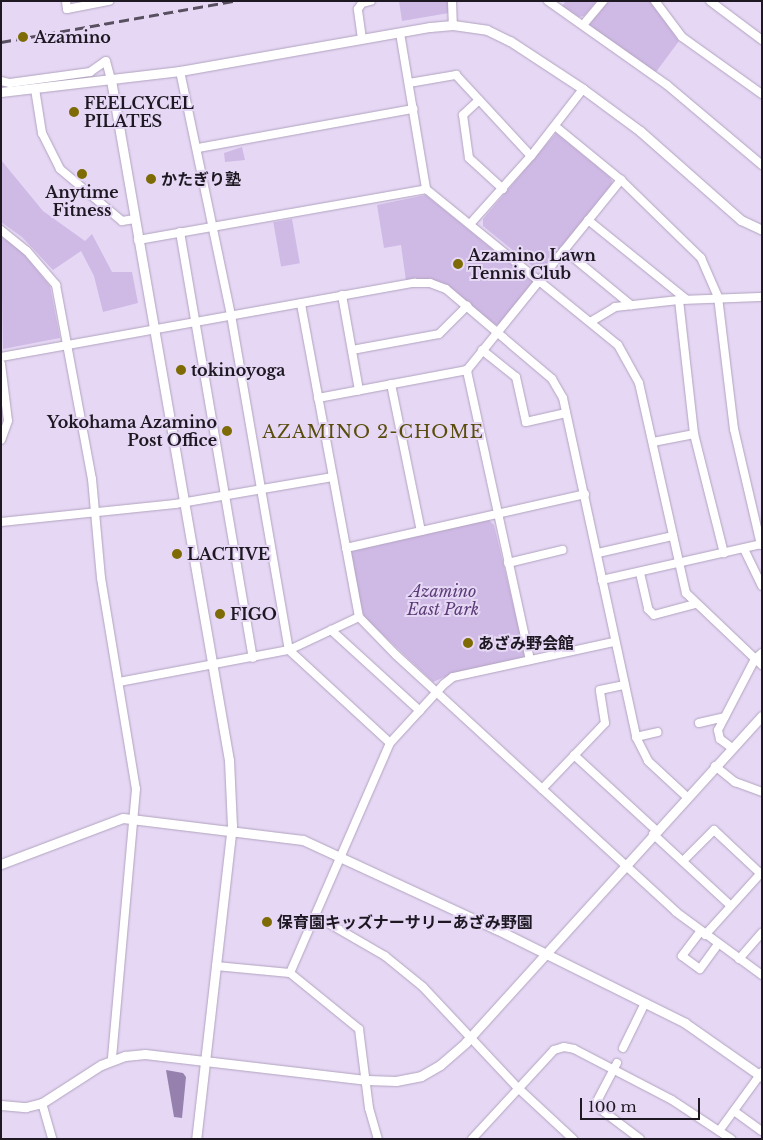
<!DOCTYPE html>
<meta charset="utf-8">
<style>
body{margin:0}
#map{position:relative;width:763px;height:1140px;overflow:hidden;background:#e6d8f5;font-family:"Libre Baskerville","Noto Sans JP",serif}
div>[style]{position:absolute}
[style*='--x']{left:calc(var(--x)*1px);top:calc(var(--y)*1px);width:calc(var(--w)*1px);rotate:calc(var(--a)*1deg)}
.green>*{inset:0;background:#cfb9e5;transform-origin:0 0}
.water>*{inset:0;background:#9680ad}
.roads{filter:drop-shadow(0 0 1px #b1a3bf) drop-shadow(0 0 1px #b1a3bf)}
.minor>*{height:8px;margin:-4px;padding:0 4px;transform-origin:4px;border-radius:4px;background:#fff}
.tertiary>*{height:9px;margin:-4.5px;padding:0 4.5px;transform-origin:4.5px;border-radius:4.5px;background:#fff}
.rail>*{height:2.5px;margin-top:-1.25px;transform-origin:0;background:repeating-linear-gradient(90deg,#585060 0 10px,transparent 0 15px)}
.dots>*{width:14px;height:14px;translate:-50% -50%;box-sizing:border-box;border:2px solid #e6d8f5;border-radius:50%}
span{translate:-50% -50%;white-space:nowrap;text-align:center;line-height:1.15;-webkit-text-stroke:4px #e6d8f5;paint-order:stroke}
.poi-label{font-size:16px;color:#1d1822;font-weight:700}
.left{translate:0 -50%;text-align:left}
.right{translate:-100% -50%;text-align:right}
.park-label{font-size:16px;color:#5b3c77;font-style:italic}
.neighbourhood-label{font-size:18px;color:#594c0c;letter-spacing:1px}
.frame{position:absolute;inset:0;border:2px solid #1d1822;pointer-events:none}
.scale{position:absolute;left:580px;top:1098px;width:120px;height:22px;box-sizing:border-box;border:2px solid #1d1822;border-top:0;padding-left:6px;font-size:15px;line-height:18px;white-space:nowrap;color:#1d1822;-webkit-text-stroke:4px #e6d8f5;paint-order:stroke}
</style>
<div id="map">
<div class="green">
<div style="clip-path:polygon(399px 1px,448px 1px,449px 13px,402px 21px)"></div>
<div style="clip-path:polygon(566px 1px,597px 1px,584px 16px,579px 17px,562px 6px)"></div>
<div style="clip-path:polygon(609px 1px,650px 1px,679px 41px,656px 72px,589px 25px)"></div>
<div style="clip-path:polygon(556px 133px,610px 177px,613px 183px,543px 270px,537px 270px,483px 226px,483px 219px)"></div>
<div style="clip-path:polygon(242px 147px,245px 160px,225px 162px,224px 153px)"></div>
<div style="clip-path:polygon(1px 160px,43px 211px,85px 241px,92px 234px,112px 272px,132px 272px,138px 303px,103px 312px,94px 276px,81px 251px,53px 270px,22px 237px,1px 222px)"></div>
<div style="clip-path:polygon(426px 195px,533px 282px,500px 324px,495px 325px,444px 285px,406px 281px,401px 245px,384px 248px,377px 205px)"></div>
<div style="left:292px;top:219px;width:45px;height:19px;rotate:80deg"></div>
<div style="clip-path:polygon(1px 236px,23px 253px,50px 286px,60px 338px,3px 349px)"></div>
<div style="clip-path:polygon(489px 520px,494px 525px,525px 653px,523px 658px,454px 673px,433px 682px,364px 617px,349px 556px,353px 551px)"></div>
</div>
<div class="water">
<div style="clip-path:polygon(166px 1070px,183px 1073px,186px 1077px,182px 1118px,174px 1117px)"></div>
</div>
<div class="roads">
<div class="minor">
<div style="--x:66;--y:1;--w:8;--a:83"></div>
<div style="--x:67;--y:9;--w:43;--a:-10.8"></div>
<div style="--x:452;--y:1;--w:24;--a:88"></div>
<div style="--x:548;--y:1;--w:146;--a:35.2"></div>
<div style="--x:667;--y:85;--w:124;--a:40.1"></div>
<div style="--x:655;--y:1;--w:45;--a:53.1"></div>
<div style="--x:682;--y:37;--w:98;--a:35.5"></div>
<div style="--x:710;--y:1;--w:65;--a:36.9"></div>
<div style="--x:583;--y:25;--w:31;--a:-50"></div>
<div style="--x:400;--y:33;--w:158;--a:80.5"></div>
<div style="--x:362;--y:39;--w:30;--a:-98"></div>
<div style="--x:358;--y:9;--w:7;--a:-56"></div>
<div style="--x:362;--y:3;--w:9;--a:-13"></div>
<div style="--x:180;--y:71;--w:249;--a:78.2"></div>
<div style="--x:231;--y:315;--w:340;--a:80.2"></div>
<div style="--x:289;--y:650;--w:137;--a:42.6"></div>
<div style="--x:1;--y:81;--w:9;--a:13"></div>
<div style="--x:10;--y:83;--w:81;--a:-7.8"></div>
<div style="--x:90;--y:72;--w:19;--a:-35"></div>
<div style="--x:106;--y:61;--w:20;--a:75"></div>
<div style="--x:409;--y:83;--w:48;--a:-9.7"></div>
<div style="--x:456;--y:75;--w:110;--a:47.2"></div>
<div style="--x:35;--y:89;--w:45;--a:81"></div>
<div style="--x:42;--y:133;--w:40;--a:63.4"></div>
<div style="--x:60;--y:169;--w:81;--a:40"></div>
<div style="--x:122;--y:221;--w:13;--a:-9"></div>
<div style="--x:479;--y:100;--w:22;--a:137"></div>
<div style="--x:463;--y:115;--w:43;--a:82.1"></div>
<div style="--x:469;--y:158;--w:46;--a:42.4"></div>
<div style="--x:555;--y:126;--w:85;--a:39.3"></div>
<div style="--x:621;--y:180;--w:112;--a:44.3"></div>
<div style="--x:701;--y:258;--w:43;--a:66.4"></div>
<div style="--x:718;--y:297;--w:133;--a:83.1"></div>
<div style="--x:734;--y:429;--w:119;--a:76.9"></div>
<div style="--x:198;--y:148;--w:219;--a:-10.3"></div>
<div style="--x:588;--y:220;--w:126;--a:38.9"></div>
<div style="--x:471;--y:223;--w:90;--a:-48.2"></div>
<div style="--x:531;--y:156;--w:85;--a:-52.2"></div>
<div style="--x:1;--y:230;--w:33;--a:39"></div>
<div style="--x:27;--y:251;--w:45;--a:49.5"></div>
<div style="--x:56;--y:285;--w:197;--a:79.5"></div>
<div style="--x:92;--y:479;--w:99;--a:84.8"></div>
<div style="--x:101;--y:578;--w:214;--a:80.6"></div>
<div style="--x:136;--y:789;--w:272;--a:95.1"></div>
<div style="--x:180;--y:232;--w:432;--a:80.3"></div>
<div style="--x:138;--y:240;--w:292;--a:-10"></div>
<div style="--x:426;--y:189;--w:247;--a:39.1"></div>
<div style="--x:618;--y:345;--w:43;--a:61.1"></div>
<div style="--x:639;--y:383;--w:215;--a:77.4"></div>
<div style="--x:686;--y:593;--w:105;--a:43.5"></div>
<div style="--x:564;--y:250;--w:87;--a:39.4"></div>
<div style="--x:342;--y:295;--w:97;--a:79.9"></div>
<div style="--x:679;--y:300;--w:135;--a:83.6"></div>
<div style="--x:694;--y:434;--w:123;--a:75.9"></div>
<div style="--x:592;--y:321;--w:27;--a:-31"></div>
<div style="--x:615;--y:307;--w:64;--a:-6.2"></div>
<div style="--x:679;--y:300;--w:83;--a:-2.1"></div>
<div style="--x:352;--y:350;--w:88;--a:-10.4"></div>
<div style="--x:439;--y:334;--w:40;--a:-45"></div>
<div style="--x:482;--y:350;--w:43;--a:38.5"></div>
<div style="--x:516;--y:377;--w:46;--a:77.5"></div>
<div style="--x:526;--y:422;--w:41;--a:-12.7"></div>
<div style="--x:1;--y:357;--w:420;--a:-10.2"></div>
<div style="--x:414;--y:283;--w:16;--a:0"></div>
<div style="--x:430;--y:283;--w:17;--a:21"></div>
<div style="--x:446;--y:289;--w:139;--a:40.3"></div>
<div style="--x:552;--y:379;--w:22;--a:60"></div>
<div style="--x:563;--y:398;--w:347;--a:77.8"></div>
<div style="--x:636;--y:737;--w:27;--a:63"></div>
<div style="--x:648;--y:761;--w:53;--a:42.7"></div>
<div style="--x:1;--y:364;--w:57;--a:83"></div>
<div style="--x:8;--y:421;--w:20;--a:110"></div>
<div style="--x:391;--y:384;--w:150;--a:78.5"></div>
<div style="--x:318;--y:398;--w:152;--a:-10.6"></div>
<div style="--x:653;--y:442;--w:42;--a:-11"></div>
<div style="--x:1;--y:522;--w:175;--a:-5.9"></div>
<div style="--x:175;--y:504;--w:160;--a:-9.7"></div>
<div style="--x:346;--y:548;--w:245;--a:-12.7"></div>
<div style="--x:744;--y:549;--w:41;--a:64.1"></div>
<div style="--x:598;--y:553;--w:77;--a:-12.8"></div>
<div style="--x:508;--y:563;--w:56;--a:-13.5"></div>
<div style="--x:640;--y:573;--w:37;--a:77"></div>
<div style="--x:648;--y:609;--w:8;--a:45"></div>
<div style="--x:654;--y:615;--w:42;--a:-15"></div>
<div style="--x:602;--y:580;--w:164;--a:-12.7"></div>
<div style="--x:359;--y:617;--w:53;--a:45.8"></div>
<div style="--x:396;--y:655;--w:380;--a:42.5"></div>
<div style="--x:676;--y:912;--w:107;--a:36.2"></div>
<div style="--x:331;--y:630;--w:120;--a:42.3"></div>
<div style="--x:530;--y:660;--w:297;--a:-102.3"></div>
<div style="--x:467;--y:370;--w:245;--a:-51"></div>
<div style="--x:119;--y:682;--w:173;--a:-10.7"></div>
<div style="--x:289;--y:650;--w:77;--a:-25.2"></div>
<div style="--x:359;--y:617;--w:319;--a:-100.5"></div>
<div style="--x:699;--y:723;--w:26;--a:-13"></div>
<div style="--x:636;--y:737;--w:22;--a:-13"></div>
<div style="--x:732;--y:748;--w:15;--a:-143"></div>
<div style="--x:720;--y:739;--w:9;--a:-103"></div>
<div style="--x:718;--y:730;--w:80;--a:-62.5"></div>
<div style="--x:755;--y:659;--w:9;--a:-41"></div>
<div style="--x:574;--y:755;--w:113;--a:42.5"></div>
<div style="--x:715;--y:766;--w:26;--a:39"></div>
<div style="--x:735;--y:782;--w:29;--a:20"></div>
<div style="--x:542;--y:789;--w:91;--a:-46.3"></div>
<div style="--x:605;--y:723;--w:33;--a:-99"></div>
<div style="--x:600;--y:690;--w:25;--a:-12"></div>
<div style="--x:653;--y:834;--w:106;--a:42.7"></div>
<div style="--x:683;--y:861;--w:44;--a:-45"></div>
<div style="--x:714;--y:830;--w:63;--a:43.1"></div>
<div style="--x:316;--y:916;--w:80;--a:30.1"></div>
<div style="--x:385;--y:956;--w:49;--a:39.2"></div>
<div style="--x:423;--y:987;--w:139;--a:46.8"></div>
<div style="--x:518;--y:1088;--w:75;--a:42.8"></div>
<div style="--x:700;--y:932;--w:30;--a:127"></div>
<div style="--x:682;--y:956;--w:22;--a:36"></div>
<div style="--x:700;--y:969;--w:31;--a:-54"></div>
<div style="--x:705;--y:935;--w:85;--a:-47.9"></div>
<div style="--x:739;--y:959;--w:35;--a:-49"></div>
<div style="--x:216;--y:966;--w:74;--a:5.4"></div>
<div style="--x:290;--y:973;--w:89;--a:39.1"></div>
<div style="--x:359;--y:1029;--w:80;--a:82.8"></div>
<div style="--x:369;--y:1108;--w:32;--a:74"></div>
<div style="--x:290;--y:973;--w:251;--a:-66.5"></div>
<div style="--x:390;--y:743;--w:80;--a:-47.5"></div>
<div style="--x:444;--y:684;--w:11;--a:-38"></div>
<div style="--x:453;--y:677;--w:165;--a:-12.3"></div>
<div style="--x:623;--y:1048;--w:50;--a:-63.9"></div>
<div style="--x:617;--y:1063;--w:47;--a:117.6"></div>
<div style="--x:595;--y:1105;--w:56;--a:37.1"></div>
<div style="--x:42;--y:1103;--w:37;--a:74"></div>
<div style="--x:734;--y:1111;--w:34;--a:36"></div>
<div style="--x:719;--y:1131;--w:73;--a:-53.9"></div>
<div style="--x:472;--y:1139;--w:121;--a:-47.3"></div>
<div style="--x:554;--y:1050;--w:10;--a:-17"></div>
<div style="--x:564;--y:1047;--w:10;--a:11"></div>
<div style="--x:574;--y:1049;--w:110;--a:27.5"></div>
<div style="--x:672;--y:1100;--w:71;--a:33.5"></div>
</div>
<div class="tertiary">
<div style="--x:111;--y:80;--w:690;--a:80.16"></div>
<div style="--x:229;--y:760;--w:65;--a:87.4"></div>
<div style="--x:232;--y:825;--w:316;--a:96.5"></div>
<div style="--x:1;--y:92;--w:180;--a:-6.7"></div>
<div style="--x:180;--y:71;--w:254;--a:-10"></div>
<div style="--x:430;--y:27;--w:23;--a:-5"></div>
<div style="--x:453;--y:25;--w:34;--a:8"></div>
<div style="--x:487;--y:30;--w:25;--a:26"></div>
<div style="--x:510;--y:41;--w:87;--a:33.3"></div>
<div style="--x:583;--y:89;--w:71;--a:36.4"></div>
<div style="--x:640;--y:131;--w:135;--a:41.4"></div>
<div style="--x:741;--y:220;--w:23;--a:25"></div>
<div style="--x:1;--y:864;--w:130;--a:-20.7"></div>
<div style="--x:123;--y:818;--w:181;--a:7"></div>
<div style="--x:303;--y:840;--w:213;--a:24.8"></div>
<div style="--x:496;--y:929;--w:211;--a:26.4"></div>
<div style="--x:685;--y:1023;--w:94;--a:35"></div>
<div style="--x:1;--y:1105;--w:25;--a:5"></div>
<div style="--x:26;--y:1107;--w:16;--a:-14"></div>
<div style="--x:42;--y:1103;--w:70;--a:-32.8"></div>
<div style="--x:101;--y:1065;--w:26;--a:-21"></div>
<div style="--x:125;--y:1056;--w:20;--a:-6"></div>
<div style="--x:145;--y:1054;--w:224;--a:6.7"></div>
<div style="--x:367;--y:1080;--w:29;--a:2"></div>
<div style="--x:396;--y:1081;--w:25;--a:-11"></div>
<div style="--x:421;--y:1076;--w:22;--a:-30"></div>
<div style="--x:440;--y:1065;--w:35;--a:-41"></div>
<div style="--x:466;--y:1042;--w:440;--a:-47.8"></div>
</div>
</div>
<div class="rail">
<div style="--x:1;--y:42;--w:237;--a:-10"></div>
</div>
<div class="dots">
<div style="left:23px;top:37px;background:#7e6b05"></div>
<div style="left:74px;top:112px;background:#7e6b05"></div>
<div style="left:82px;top:174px;background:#7e6b05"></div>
<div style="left:151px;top:179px;background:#7e6b05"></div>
<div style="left:458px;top:264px;background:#7e6b05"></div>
<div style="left:181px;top:370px;background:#7e6b05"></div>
<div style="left:227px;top:431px;background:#7e6b05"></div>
<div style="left:177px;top:554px;background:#7e6b05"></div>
<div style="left:220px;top:614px;background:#7e6b05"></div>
<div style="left:468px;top:643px;background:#7e6b05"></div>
<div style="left:267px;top:922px;background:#7e6b05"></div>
</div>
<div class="poi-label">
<span class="left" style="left:34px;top:37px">Azamino</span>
<span class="left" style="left:84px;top:112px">FEELCYCEL<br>PILATES</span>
<span class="left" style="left:161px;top:179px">かたぎり塾</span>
<span style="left:82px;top:201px">Anytime<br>Fitness</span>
<span class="left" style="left:468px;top:264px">Azamino Lawn<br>Tennis Club</span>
<span class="left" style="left:191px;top:370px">tokinoyoga</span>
<span class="right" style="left:217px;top:431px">Yokohama Azamino<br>Post Office</span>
<span class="left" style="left:187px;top:554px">LACTIVE</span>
<span class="left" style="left:230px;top:614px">FIGO</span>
<span class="left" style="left:478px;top:643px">あざみ野会館</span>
<span class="left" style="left:277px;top:922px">保育園キッズナーサリーあざみ野園</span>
</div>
<div class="park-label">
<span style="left:443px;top:600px">Azamino<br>East Park</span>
</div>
<div class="neighbourhood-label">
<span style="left:373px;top:432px">AZAMINO 2-CHOME</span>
</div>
<div class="frame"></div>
<div class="scale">100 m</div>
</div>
